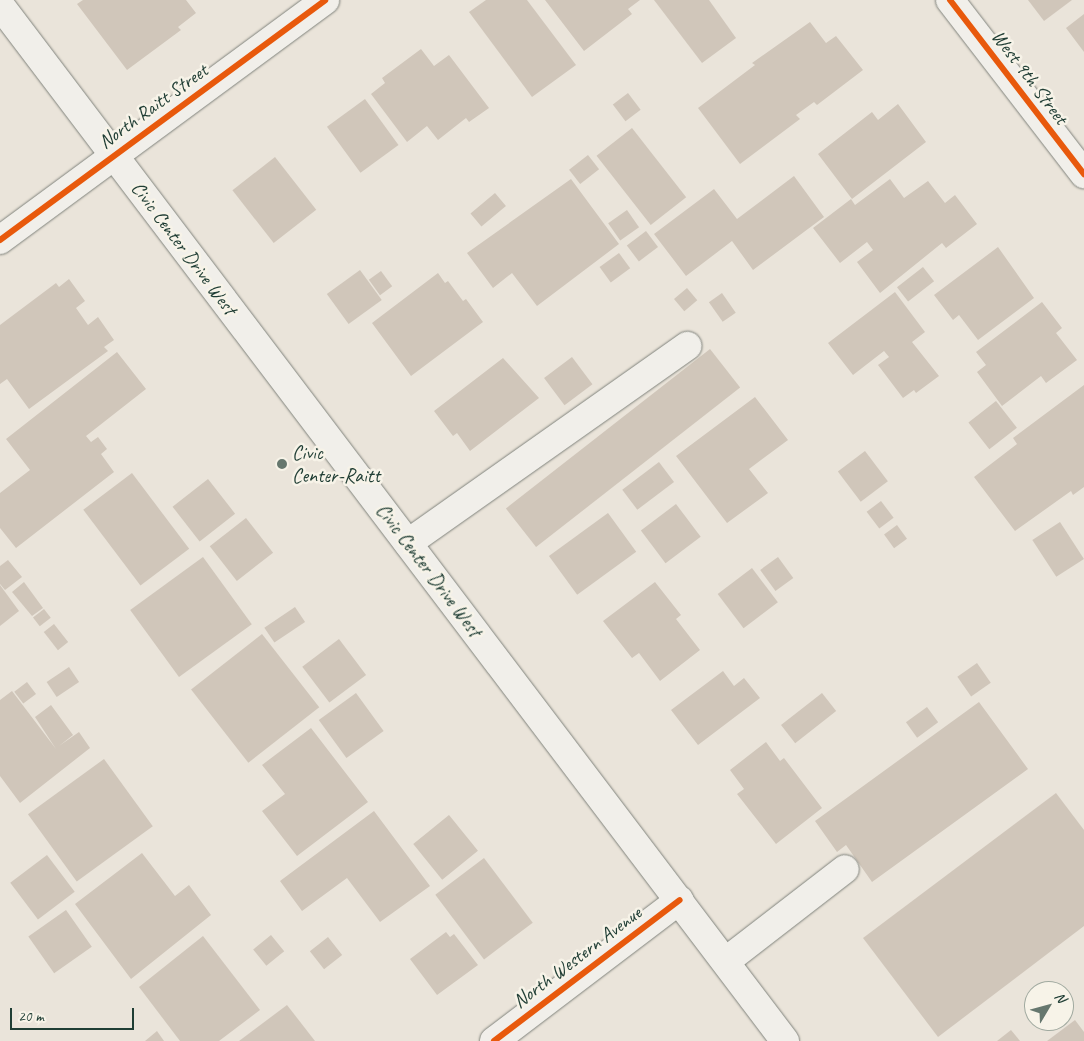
<!DOCTYPE html>
<style>
body{margin:0}
#map{position:relative;width:1084px;height:1041px;overflow:hidden;background:#eae4da;font-family:Caveat,sans-serif}
div>[style]{position:absolute}
[style*='--x']{left:calc(var(--x)*1px);top:calc(var(--y)*1px);width:calc(var(--w)*1px);rotate:calc(var(--a)*1deg)}
.building>*{inset:0;background:#d0c6ba;transform-origin:0 0}
.roads{filter:drop-shadow(0 0 1px #80837c) drop-shadow(0 0 1px #80837c)}
.minor>*{height:28px;margin:-14px;padding:0 14px;transform-origin:14px;border-radius:14px;background:#f1efea}
.major>*{height:28px;margin:-14px;padding:0 14px;transform-origin:14px;border-radius:14px;background:#f1efea}
.cycleway>*{height:6px;margin:-3px;padding:0 3px;transform-origin:3px;border-radius:3px;background:#e8590c}
.dots>*{width:14px;height:14px;translate:-50% -50%;box-sizing:border-box;border:2px solid #f7f3e8;border-radius:50%}
span{translate:-50% -50%;white-space:nowrap;text-align:center;line-height:1.15;-webkit-text-stroke:5px #f7f3e8;paint-order:stroke}
.street-label{font-size:20px;color:#1f3d34}
.poi-label{font-size:20px;color:#1f3d34}
.left{translate:0 -50%;text-align:left}
.north{position:absolute;left:1024px;top:981px;width:50px;height:50px;box-sizing:border-box;background:#f7f3e8;border:1px solid #a1aaa0;border-radius:50%;rotate:53deg;font-size:14px;font-weight:700;line-height:20px;text-align:center;color:#1f3d34}
.north::after{content:'';display:block;margin:auto;width:18px;height:22px;background:#66776e;clip-path:polygon(50% 0,100% 100%,50% 72%,0 100%)}
.scale{position:absolute;left:10px;top:1008px;width:124px;height:22px;box-sizing:border-box;border:2px solid #1f3d34;border-top:0;padding-left:6px;font-size:15px;line-height:18px;white-space:nowrap;color:#1f3d34;-webkit-text-stroke:4px #f7f3e8;paint-order:stroke}
</style>
<div id="map">
<div class="building">
<div style="clip-path:polygon(83px 0,186px 0,196px 13px,178px 27px,181px 30px,127px 70px,77px 4px)"></div>
<div style="clip-path:polygon(486px 0,527px 0,576px 65px,532px 97px,469px 12px)"></div>
<div style="clip-path:polygon(545px 0,640px 0,628px 9px,632px 14px,584px 51px)"></div>
<div style="clip-path:polygon(654px 0,709px 0,736px 38px,702px 63px)"></div>
<div style="clip-path:polygon(1028px 0,1072px 0,1044px 21px)"></div>
<div style="clip-path:polygon(1084px 14px,1084px 52px,1066px 28px)"></div>
<div style="clip-path:polygon(810px 22px,826px 43px,836px 36px,863px 70px,817px 105px,814px 102px,796px 115px,800px 119px,740px 164px,698px 108px,755px 65px,752px 63px)"></div>
<div style="clip-path:polygon(421px 49px,434px 66px,449px 55px,489px 108px,469px 122px,466px 118px,438px 140px,427px 126px,407px 142px,371px 94px,385px 83px,382px 78px)"></div>
<div style="left:628px;top:93px;width:21px;height:19px;rotate:53deg"></div>
<div style="left:365px;top:99px;width:57px;height:47px;rotate:54deg"></div>
<div style="clip-path:polygon(898px 104px,926px 142px,852px 199px,818px 154px,872px 112px,878px 120px)"></div>
<div style="left:632px;top:128px;width:88px;height:45px;rotate:52deg"></div>
<div style="left:588px;top:155px;width:18px;height:24px;rotate:52deg"></div>
<div style="left:275px;top:157px;width:67px;height:54px;rotate:52deg"></div>
<div style="clip-path:polygon(794px 176px,824px 217px,753px 270px,732px 241px,686px 276px,654px 234px,714px 189px,737px 219px)"></div>
<div style="clip-path:polygon(571px 179px,619px 244px,537px 306px,512px 273px,493px 288px,467px 253px)"></div>
<div style="clip-path:polygon(890px 179px,904px 198px,928px 181px,945px 203px,955px 195px,977px 224px,946px 248px,942px 243px,880px 293px,857px 262px,873px 250px,867px 242px,840px 263px,813px 228px,851px 199px,855px 205px)"></div>
<div style="left:495px;top:193px;width:17px;height:32px;rotate:50deg"></div>
<div style="left:627px;top:210px;width:21px;height:23px;rotate:55deg"></div>
<div style="left:646px;top:231px;width:20px;height:24px;rotate:53deg"></div>
<div style="clip-path:polygon(998px 247px,1034px 298px,978px 340px,959px 315px,953px 320px,934px 295px)"></div>
<div style="left:619px;top:253px;width:19px;height:24px;rotate:54deg"></div>
<div style="left:923px;top:267px;width:18px;height:33px;rotate:52deg"></div>
<div style="left:360px;top:270px;width:37px;height:41px;rotate:54deg"></div>
<div style="left:381px;top:271px;width:19px;height:15px;rotate:54deg"></div>
<div style="clip-path:polygon(438px 273px,445px 283px,448px 281px,463px 301px,466px 299px,483px 322px,411px 376px,372px 323px)"></div>
<div style="clip-path:polygon(69px 279px,85px 301px,76px 308px,88px 325px,98px 317px,114px 340px,104px 347px,108px 351px,29px 409px,7px 379px,0 384px,0 325px,56px 283px,59px 287px)"></div>
<div style="left:687px;top:288px;width:16px;height:17px;rotate:50deg"></div>
<div style="clip-path:polygon(895px 292px,925px 332px,912px 342px,939px 376px,916px 393px,914px 390px,903px 398px,878px 365px,889px 357px,884px 351px,853px 375px,828px 343px)"></div>
<div style="left:722px;top:293px;width:24px;height:16px;rotate:55deg"></div>
<div style="clip-path:polygon(1042px 302px,1062px 328px,1056px 333px,1077px 360px,1046px 383px,1041px 376px,1002px 406px,977px 372px,986px 365px,976px 352px)"></div>
<div style="left:710px;top:349px;width:49px;height:259px;rotate:52deg"></div>
<div style="clip-path:polygon(117px 352px,146px 389px,86px 436px,91px 442px,98px 437px,107px 449px,101px 454px,114px 472px,16px 548px,0 528px,0 493px,30px 470px,6px 439px)"></div>
<div style="left:572px;top:357px;width:34px;height:35px;rotate:53deg"></div>
<div style="clip-path:polygon(503px 358px,539px 398px,470px 451px,457px 433px,453px 436px,434px 411px)"></div>
<div style="clip-path:polygon(1084px 385px,1084px 487px,1073px 495px,1071px 491px,1015px 531px,974px 477px,1017px 444px,1013px 438px)"></div>
<div style="clip-path:polygon(755px 397px,788px 440px,749px 469px,768px 493px,727px 523px,676px 456px)"></div>
<div style="left:996px;top:401px;width:34px;height:35px;rotate:52deg"></div>
<div style="left:865px;top:451px;width:38px;height:34px;rotate:53deg"></div>
<div style="left:659px;top:462px;width:25px;height:46px;rotate:53deg"></div>
<div style="left:132px;top:473px;width:95px;height:61px;rotate:53deg"></div>
<div style="left:208px;top:479px;width:44px;height:45px;rotate:52deg"></div>
<div style="left:881px;top:501px;width:21px;height:18px;rotate:53deg"></div>
<div style="left:676px;top:504px;width:41px;height:44px;rotate:53deg"></div>
<div style="left:608px;top:513px;width:48px;height:73px;rotate:54deg"></div>
<div style="left:246px;top:518px;width:44px;height:46px;rotate:52deg"></div>
<div style="left:1060px;top:522px;width:44px;height:33px;rotate:57deg"></div>
<div style="left:897px;top:525px;width:17px;height:16px;rotate:54deg"></div>
<div style="left:203px;top:557px;width:83px;height:90px;rotate:54deg"></div>
<div style="left:778px;top:557px;width:26px;height:22px;rotate:54deg"></div>
<div style="clip-path:polygon(8px 560px,22px 577px,5px 590px,0 584px,0 566px)"></div>
<div style="left:752px;top:568px;width:43px;height:43px;rotate:53deg"></div>
<div style="clip-path:polygon(24px 582px,43px 608px,32px 616px,12px 592px)"></div>
<div style="clip-path:polygon(655px 582px,681px 615px,676px 619px,700px 650px,660px 681px,639px 653px,632px 658px,603px 621px)"></div>
<div style="clip-path:polygon(0 585px,19px 611px,0 626px)"></div>
<div style="left:295px;top:607px;width:18px;height:37px;rotate:56deg"></div>
<div style="left:44px;top:609px;width:11px;height:14px;rotate:52deg"></div>
<div style="left:54px;top:624px;width:23px;height:13px;rotate:52deg"></div>
<div style="left:262px;top:634px;width:93px;height:90px;rotate:52deg"></div>
<div style="left:339px;top:639px;width:45px;height:46px;rotate:53deg"></div>
<div style="left:977px;top:663px;width:24px;height:24px;rotate:55deg"></div>
<div style="left:69px;top:667px;width:18px;height:27px;rotate:56deg"></div>
<div style="clip-path:polygon(723px 671px,734px 686px,744px 678px,760px 698px,698px 745px,671px 710px)"></div>
<div style="left:27px;top:682px;width:15px;height:16px;rotate:53deg"></div>
<div style="clip-path:polygon(12px 691px,56px 749px,35px 717px,51px 705px,73px 735px,59px 746px,79px 732px,90px 748px,20px 803px,0 776px,0 700px)"></div>
<div style="left:356px;top:693px;width:47px;height:46px;rotate:54deg"></div>
<div style="left:822px;top:693px;width:23px;height:52px;rotate:52deg"></div>
<div style="clip-path:polygon(979px 702px,1028px 769px,872px 882px,846px 845px,837px 852px,815px 821px)"></div>
<div style="left:927px;top:707px;width:19px;height:26px;rotate:54deg"></div>
<div style="clip-path:polygon(311px 728px,368px 802px,297px 856px,262px 811px,285px 794px,262px 765px)"></div>
<div style="clip-path:polygon(766px 742px,780px 761px,784px 758px,822px 808px,776px 844px,737px 794px,744px 789px,730px 770px)"></div>
<div style="left:104px;top:759px;width:83px;height:94px;rotate:54deg"></div>
<div style="clip-path:polygon(1056px 793px,1084px 830px,1084px 926px,938px 1037px,863px 938px)"></div>
<div style="clip-path:polygon(374px 811px,430px 886px,380px 922px,347px 878px,302px 911px,280px 881px)"></div>
<div style="left:449px;top:815px;width:46px;height:46px;rotate:51deg"></div>
<div style="clip-path:polygon(142px 853px,175px 896px,189px 885px,211px 915px,131px 979px,75px 904px)"></div>
<div style="left:47px;top:855px;width:46px;height:46px;rotate:53deg"></div>
<div style="left:484px;top:858px;width:81px;height:61px;rotate:53deg"></div>
<div style="left:66px;top:910px;width:45px;height:46px;rotate:55deg"></div>
<div style="clip-path:polygon(446px 932px,450px 937px,454px 934px,478px 965px,437px 995px,410px 959px)"></div>
<div style="left:271px;top:935px;width:21px;height:23px;rotate:51deg"></div>
<div style="clip-path:polygon(203px 936px,260px 1010px,219px 1041px,180px 1041px,139px 987px)"></div>
<div style="left:328px;top:937px;width:23px;height:23px;rotate:52deg"></div>
<div style="clip-path:polygon(287px 1005px,315px 1041px,239px 1041px)"></div>
<div style="clip-path:polygon(1075px 1020px,1084px 1032px,1084px 1041px,1047px 1041px)"></div>
<div style="clip-path:polygon(1011px 1030px,1020px 1041px,997px 1041px)"></div>
<div style="clip-path:polygon(157px 1031px,164px 1041px,145px 1041px)"></div>
</div>
<div class="roads">
<div class="minor">
<div style="--x:950;--y:0;--w:220;--a:52.4"></div>
<div style="--x:0;--y:240;--w:404;--a:-36.4"></div>
<div style="--x:408;--y:543;--w:342;--a:-35.2"></div>
<div style="--x:726;--y:961;--w:150;--a:-37.7"></div>
<div style="--x:494;--y:1041;--w:233;--a:-37.2"></div>
</div>
<div class="major">
<div style="--x:0;--y:5;--w:1300;--a:52.85"></div>
</div>
</div>
<div class="cycleway">
<div style="--x:950;--y:0;--w:220;--a:52.4"></div>
<div style="--x:0;--y:240;--w:404;--a:-36.4"></div>
<div style="--x:494;--y:1041;--w:233;--a:-37.2"></div>
</div>
<div class="dots">
<div style="left:282px;top:464px;background:#66776e"></div>
</div>
<div class="street-label">
<span style="left:1030px;top:77px;rotate:53deg">West 9th Street</span>
<span style="left:153px;top:106px;rotate:-36deg">North Raitt Street</span>
<span style="left:184px;top:248px;rotate:53deg">Civic Center Drive West</span>
<span style="left:429px;top:570px;rotate:53deg">Civic Center Drive West</span>
<span style="left:577px;top:957px;rotate:-37deg">North Western Avenue</span>
</div>
<div class="poi-label">
<span class="left" style="left:292px;top:464px">Civic<br>Center-Raitt</span>
</div>
<div class="north">N</div>
<div class="scale">20 m</div>
</div>
